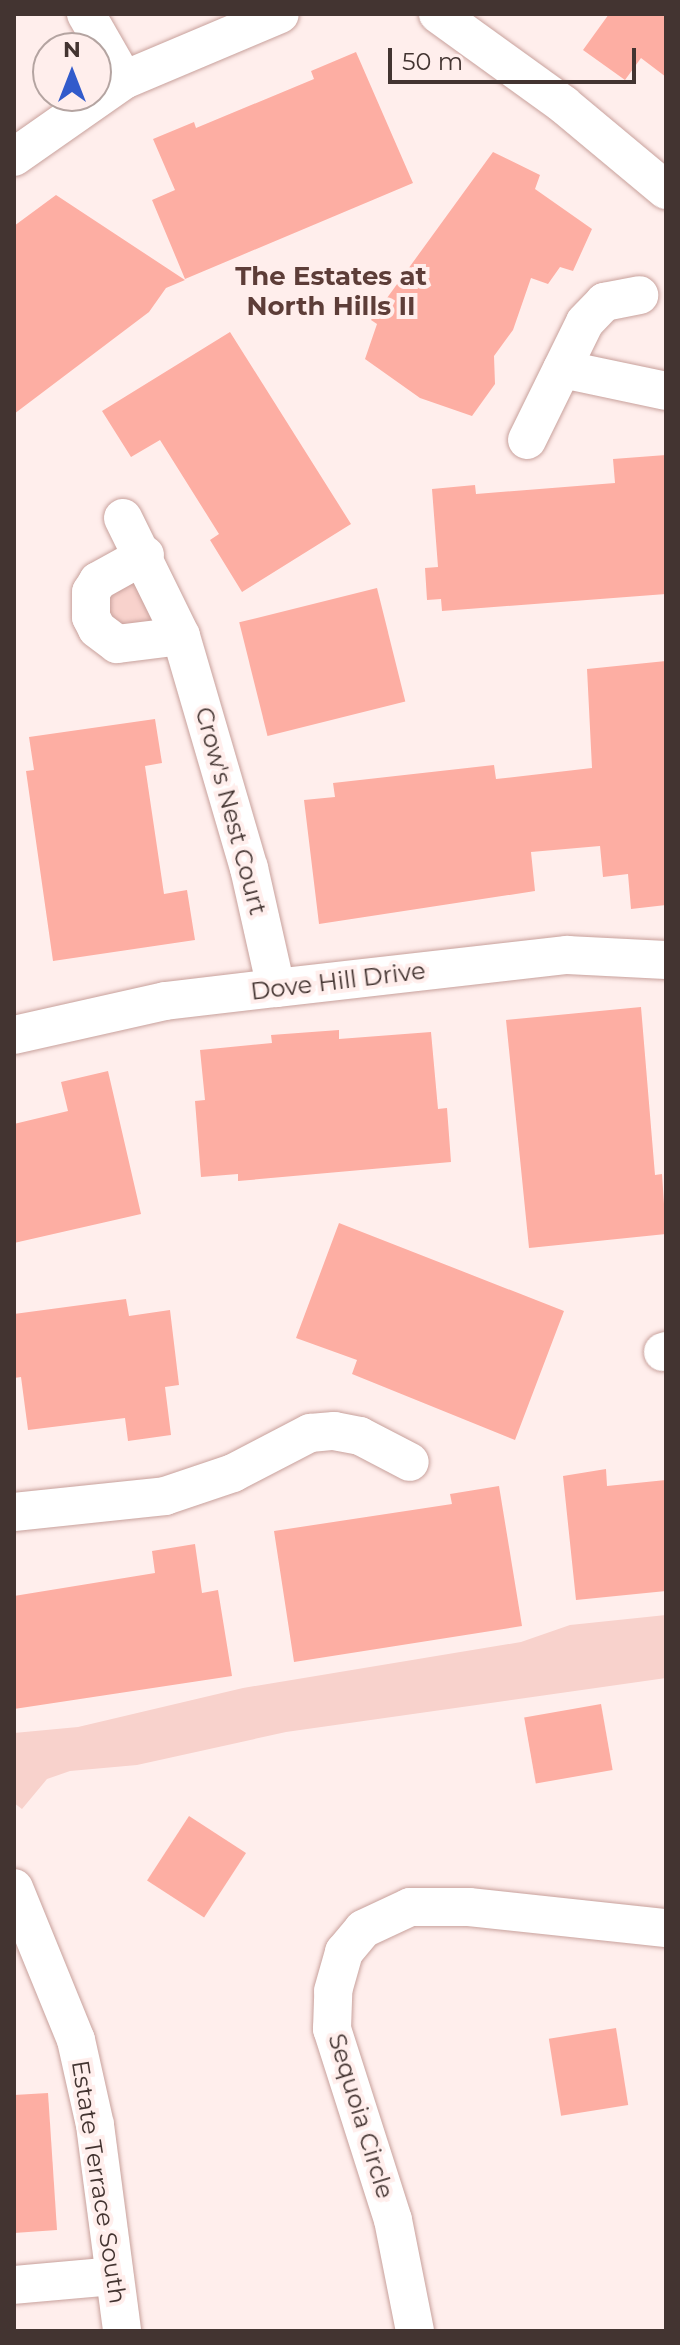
<!DOCTYPE html>
<style>
body{margin:0}
#map{position:relative;width:680px;height:2345px;overflow:hidden;background:#ffeeec;font-family:Montserrat,sans-serif}
div>[style]{position:absolute}
[style*='--x']{left:calc(var(--x)*1px);top:calc(var(--y)*1px);width:calc(var(--w)*1px);rotate:calc(var(--a)*1deg)}
.green>*{inset:0;background:#f8d2cc}
.building>*{inset:0;background:#fdaea3;transform-origin:0 0}
.roads{filter:drop-shadow(0 0 2px #c8a19c) drop-shadow(0 0 2px #c8a19c)}
.minor>*{height:38px;margin:-19px;padding:0 19px;transform-origin:19px;border-radius:19px;background:#fff}
span{translate:-50% -50%;white-space:nowrap;text-align:center;line-height:1.15;-webkit-text-stroke:8px #ffeeec;paint-order:stroke}
.street-label{font-size:24px;color:#433431}
.neighbourhood-label{font-size:26px;color:#5d3d38;font-weight:700}
.frame{position:absolute;inset:0;border:16px solid #433431;pointer-events:none}
.north{position:absolute;left:32px;top:32px;width:80px;height:80px;box-sizing:border-box;background:#ffeeec;border:2px solid #b4a4a1;border-radius:50%;rotate:0deg;font-size:22px;font-weight:700;line-height:32px;text-align:center;color:#433431}
.north::after{content:'';display:block;margin:auto;width:28px;height:36px;background:#325bcb;clip-path:polygon(50% 0,100% 100%,50% 72%,0 100%)}
.scale{position:absolute;left:388px;top:48px;width:248px;height:36px;box-sizing:border-box;border:4px solid #433431;border-top:0;padding-left:10px;font-size:24px;line-height:28px;white-space:nowrap;color:#433431;-webkit-text-stroke:6px #ffeeec;paint-order:stroke}
</style>
<div id="map">
<div class="green">
<div style="clip-path:polygon(143px 560px,175px 633px,131px 643px,94px 595px)"></div>
<div style="clip-path:polygon(666px 1615px,666px 1678px,286px 1732px,137px 1765px,70px 1771px,47px 1779px,22px 1809px,14px 1803px,14px 1733px,78px 1727px,243px 1688px,521px 1642px,570px 1625px)"></div>
</div>
<div class="building">
<div style="clip-path:polygon(609px 14px,666px 14px,666px 77px,641px 58px,625px 80px,583px 50px)"></div>
<div style="clip-path:polygon(356px 52px,413px 183px,185px 279px,152px 200px,175px 190px,153px 139px,194px 122px,196px 128px,314px 79px,311px 71px)"></div>
<div style="clip-path:polygon(493px 152px,540px 175px,535px 189px,592px 229px,573px 271px,560px 267px,548px 284px,531px 278px,513px 330px,494px 356px,495px 384px,472px 416px,420px 398px,365px 359px,377px 324px,371px 320px)"></div>
<div style="clip-path:polygon(56px 195px,185px 280px,166px 288px,149px 312px,14px 414px,14px 226px)"></div>
<div style="clip-path:polygon(230px 332px,351px 524px,242px 592px,210px 540px,219px 534px,160px 440px,131px 457px,102px 411px)"></div>
<div style="clip-path:polygon(666px 455px,666px 594px,442px 611px,441px 599px,427px 600px,425px 568px,438px 567px,432px 489px,475px 485px,476px 494px,615px 483px,613px 459px)"></div>
<div style="left:377px;top:588px;width:117px;height:142px;rotate:76deg"></div>
<div style="clip-path:polygon(666px 661px,666px 905px,631px 909px,628px 874px,603px 877px,600px 846px,531px 852px,535px 891px,319px 924px,304px 800px,335px 797px,333px 783px,494px 765px,496px 779px,592px 768px,587px 669px)"></div>
<div style="clip-path:polygon(155px 719px,162px 763px,145px 766px,164px 894px,187px 890px,195px 940px,53px 961px,26px 771px,34px 770px,29px 737px)"></div>
<div style="clip-path:polygon(641px 1007px,655px 1175px,662px 1174px,666px 1234px,529px 1248px,506px 1020px)"></div>
<div style="clip-path:polygon(339px 1030px,339px 1039px,431px 1032px,438px 1109px,447px 1108px,451px 1162px,238px 1181px,238px 1174px,201px 1177px,195px 1101px,205px 1100px,200px 1050px,272px 1043px,271px 1035px)"></div>
<div style="clip-path:polygon(108px 1071px,141px 1214px,14px 1243px,14px 1124px,68px 1111px,61px 1082px)"></div>
<div style="clip-path:polygon(339px 1223px,564px 1311px,515px 1440px,352px 1374px,357px 1360px,296px 1338px)"></div>
<div style="clip-path:polygon(126px 1299px,129px 1316px,170px 1310px,179px 1385px,165px 1387px,171px 1435px,128px 1441px,125px 1418px,28px 1430px,21px 1377px,14px 1378px,14px 1314px)"></div>
<div style="clip-path:polygon(606px 1469px,607px 1486px,666px 1480px,666px 1591px,576px 1600px,563px 1476px)"></div>
<div style="clip-path:polygon(499px 1486px,522px 1626px,294px 1662px,274px 1531px,452px 1504px,450px 1494px)"></div>
<div style="clip-path:polygon(195px 1544px,202px 1593px,218px 1590px,232px 1676px,14px 1709px,14px 1596px,155px 1573px,152px 1551px)"></div>
<div style="left:601px;top:1704px;width:67px;height:78px;rotate:80deg"></div>
<div style="left:189px;top:1816px;width:68px;height:77px;rotate:33deg"></div>
<div style="left:616px;top:2028px;width:78px;height:68px;rotate:81deg"></div>
<div style="clip-path:polygon(48px 2093px,57px 2230px,14px 2233px,14px 2095px)"></div>
</div>
<div class="roads">
<div class="minor">
<div style="--x:86;--y:14;--w:76;--a:60.1"></div>
<div style="--x:438;--y:14;--w:155;--a:35.8"></div>
<div style="--x:564;--y:105;--w:133;--a:39.8"></div>
<div style="--x:14;--y:157;--w:134;--a:-35"></div>
<div style="--x:124;--y:80;--w:169;--a:-22.9"></div>
<div style="--x:562;--y:369;--w:106;--a:11.9"></div>
<div style="--x:527;--y:440;--w:131;--a:-63.8"></div>
<div style="--x:585;--y:322;--w:28;--a:-46"></div>
<div style="--x:604;--y:302;--w:36;--a:-11"></div>
<div style="--x:123;--y:518;--w:131;--a:63.8"></div>
<div style="--x:181;--y:636;--w:242;--a:73.7"></div>
<div style="--x:249;--y:868;--w:123;--a:77.3"></div>
<div style="--x:145;--y:555;--w:54;--a:151"></div>
<div style="--x:98;--y:581;--w:13;--a:122"></div>
<div style="--x:91;--y:592;--w:25;--a:90"></div>
<div style="--x:91;--y:617;--w:13;--a:63"></div>
<div style="--x:97;--y:629;--w:25;--a:37"></div>
<div style="--x:117;--y:644;--w:64;--a:-7.1"></div>
<div style="--x:14;--y:1035;--w:155;--a:-12.7"></div>
<div style="--x:165;--y:1001;--w:112;--a:-6.7"></div>
<div style="--x:276;--y:988;--w:293;--a:-6.5"></div>
<div style="--x:567;--y:955;--w:99;--a:2.9"></div>
<div style="--x:663;--y:1352;--w:3;--a:-18"></div>
<div style="--x:14;--y:1512;--w:152;--a:-6"></div>
<div style="--x:165;--y:1496;--w:72;--a:-18.7"></div>
<div style="--x:233;--y:1473;--w:87;--a:-27.5"></div>
<div style="--x:310;--y:1433;--w:24;--a:-5"></div>
<div style="--x:334;--y:1431;--w:26;--a:11"></div>
<div style="--x:360;--y:1436;--w:56;--a:27.5"></div>
<div style="--x:14;--y:1888;--w:164;--a:67.8"></div>
<div style="--x:76;--y:2040;--w:87;--a:77.4"></div>
<div style="--x:95;--y:2125;--w:208;--a:82.5"></div>
<div style="--x:14;--y:2285;--w:100;--a:-5.1"></div>
<div style="--x:415;--y:2331;--w:113;--a:-101.2"></div>
<div style="--x:393;--y:2220;--w:201;--a:-107.7"></div>
<div style="--x:332;--y:2029;--w:38;--a:-88"></div>
<div style="--x:333;--y:1991;--w:41;--a:-74.2"></div>
<div style="--x:344;--y:1952;--w:30;--a:-50"></div>
<div style="--x:363;--y:1929;--w:52;--a:-25.1"></div>
<div style="--x:410;--y:1907;--w:59;--a:0"></div>
<div style="--x:469;--y:1907;--w:198;--a:6.1"></div>
</div>
</div>
<div class="street-label">
<span style="left:231px;top:811px;rotate:75deg">Crow's Nest Court</span>
<span style="left:338px;top:981px;rotate:-7deg">Dove Hill Drive</span>
<span style="left:361px;top:2116px;rotate:73deg">Sequoia Circle</span>
<span style="left:99px;top:2182px;rotate:81deg">Estate Terrace South</span>
</div>
<div class="neighbourhood-label">
<span style="left:331px;top:292px">The Estates at<br>North Hills II</span>
</div>
<div class="frame"></div>
<div class="north">N</div>
<div class="scale">50 m</div>
</div>
